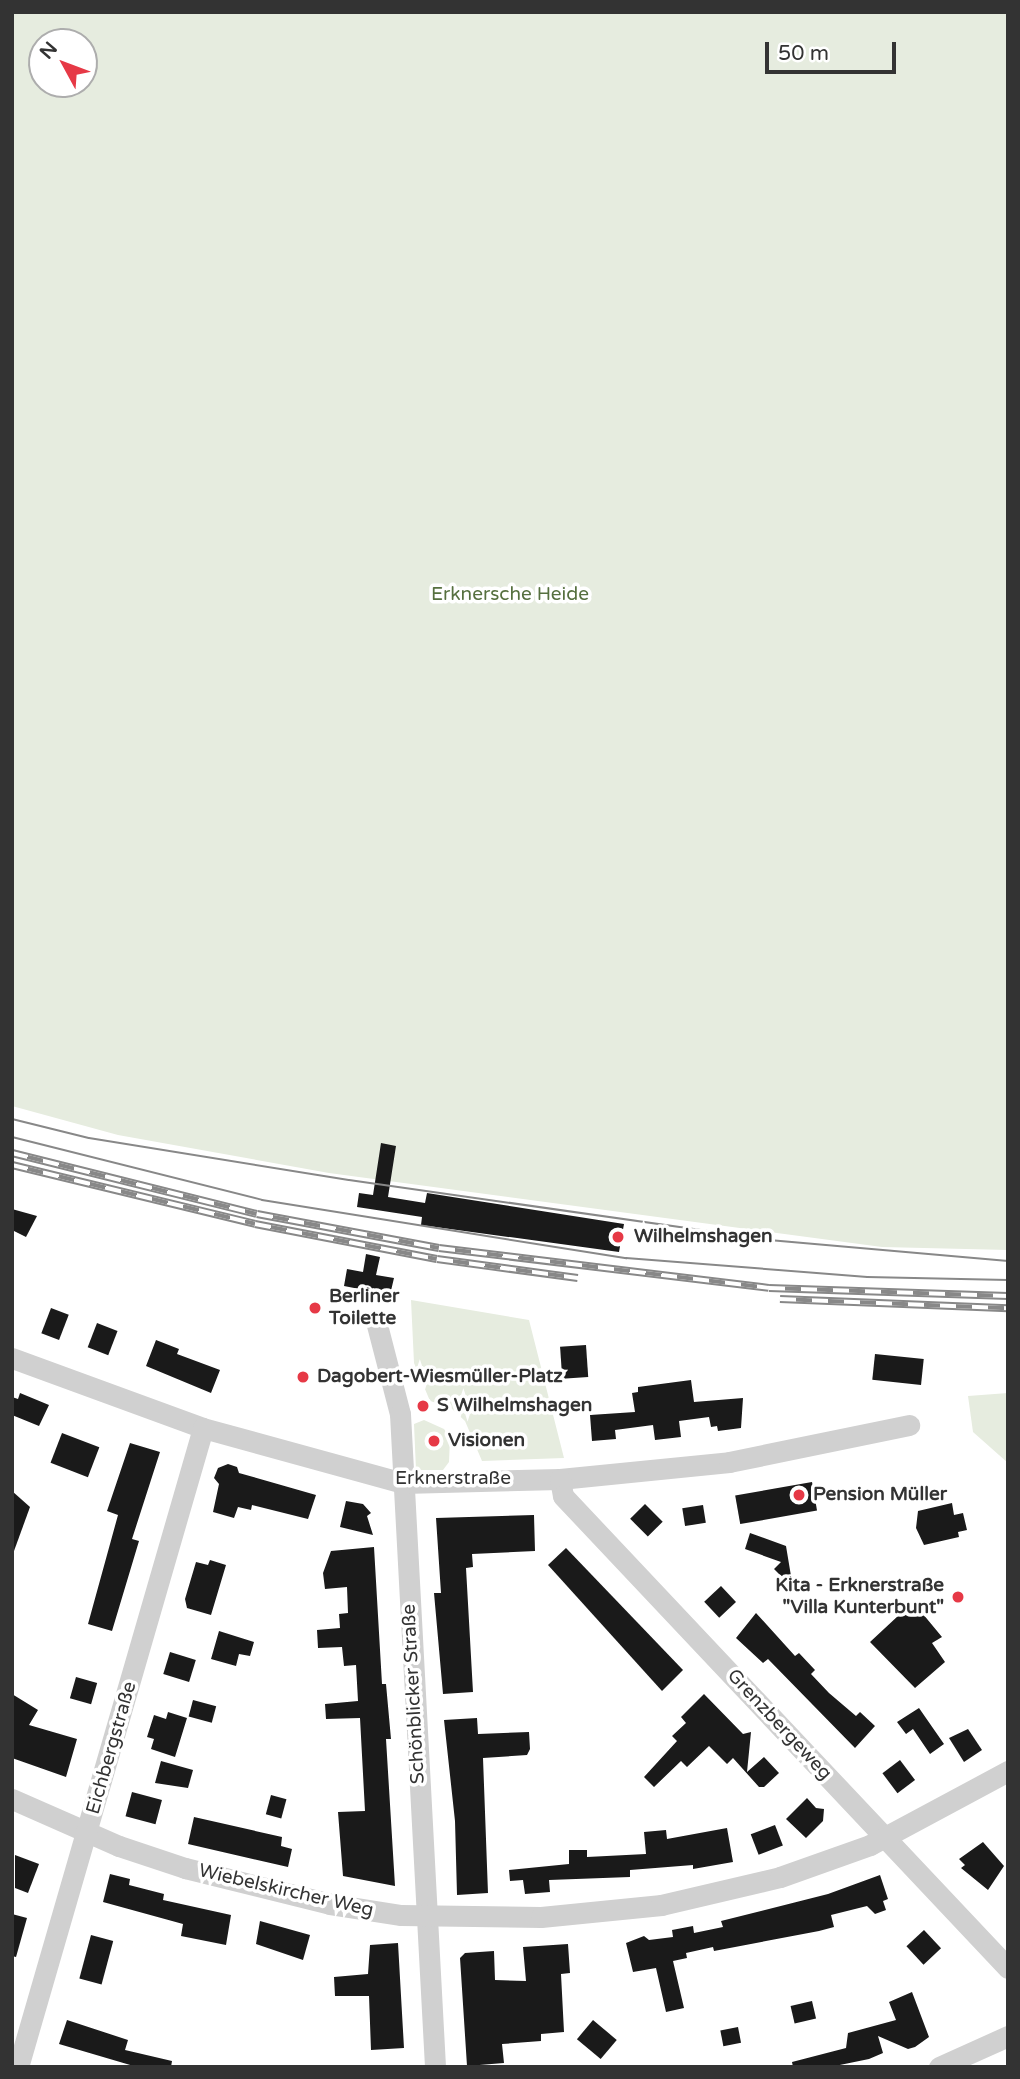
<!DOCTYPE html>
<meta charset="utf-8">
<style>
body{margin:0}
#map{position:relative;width:1020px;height:2079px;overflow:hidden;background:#fff;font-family:"Varela Round",sans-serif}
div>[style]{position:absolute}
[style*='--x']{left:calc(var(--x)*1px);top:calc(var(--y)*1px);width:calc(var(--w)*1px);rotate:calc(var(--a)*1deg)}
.green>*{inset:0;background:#e6ecdf}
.building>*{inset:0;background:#1a1a1a;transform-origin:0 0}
.minor>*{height:21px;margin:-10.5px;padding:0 10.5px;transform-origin:10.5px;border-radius:10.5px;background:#d0d0d0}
.tram>*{height:2px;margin:-1px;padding:0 1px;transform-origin:1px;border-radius:1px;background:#888}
.rail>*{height:8px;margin-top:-4px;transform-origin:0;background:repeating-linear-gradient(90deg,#fff 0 16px,#888 0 32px);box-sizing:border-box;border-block:2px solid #888}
.dots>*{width:19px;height:19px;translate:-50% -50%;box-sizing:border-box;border:4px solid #fff;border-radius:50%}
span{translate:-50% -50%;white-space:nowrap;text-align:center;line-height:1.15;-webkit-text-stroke:7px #fff;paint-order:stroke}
.park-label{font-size:19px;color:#56703f}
.poi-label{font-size:19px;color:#333;font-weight:700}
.left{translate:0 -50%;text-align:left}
.right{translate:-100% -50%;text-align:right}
.street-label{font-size:19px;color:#333}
.frame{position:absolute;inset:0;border:14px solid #333;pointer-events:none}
.north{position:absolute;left:28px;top:28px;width:70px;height:70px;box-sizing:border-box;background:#fff;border:2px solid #adadad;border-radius:50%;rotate:311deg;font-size:19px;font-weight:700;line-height:28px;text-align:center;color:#333}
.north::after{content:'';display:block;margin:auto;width:24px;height:32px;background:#e63946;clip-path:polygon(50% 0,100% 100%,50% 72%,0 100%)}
.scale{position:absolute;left:765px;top:42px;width:131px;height:32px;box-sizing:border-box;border:4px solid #333;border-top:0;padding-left:9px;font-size:21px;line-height:24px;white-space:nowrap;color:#333;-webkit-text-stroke:5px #fff;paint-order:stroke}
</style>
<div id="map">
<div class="green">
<div style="clip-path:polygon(evenodd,12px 12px,1008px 12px,1008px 1250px,882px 1247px,329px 1173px,118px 1135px,12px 1106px,12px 12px,42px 42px,84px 42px,84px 84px,42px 84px,42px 42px)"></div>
<div style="clip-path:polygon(411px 1300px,529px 1320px,564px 1458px,482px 1461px,465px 1421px,450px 1407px,430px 1401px,414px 1363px)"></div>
<div style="clip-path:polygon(1008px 1393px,1008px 1463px,973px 1432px,968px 1396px)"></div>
<div style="clip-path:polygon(424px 1420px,444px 1429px,450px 1438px,449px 1462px,443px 1470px,416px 1470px,414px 1424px)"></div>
</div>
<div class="building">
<div style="clip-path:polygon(381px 1143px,396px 1146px,388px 1197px,425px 1203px,427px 1193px,624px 1224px,619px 1252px,421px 1225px,422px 1217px,357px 1207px,359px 1193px,373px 1195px)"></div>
<div style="clip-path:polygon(12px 1209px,37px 1216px,26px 1237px,12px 1230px)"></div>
<div style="clip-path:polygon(366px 1254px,380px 1257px,376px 1275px,394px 1278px,390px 1295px,344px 1286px,347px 1269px,363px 1272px)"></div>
<div style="left:51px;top:1308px;width:19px;height:27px;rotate:21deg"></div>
<div style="left:97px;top:1323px;width:22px;height:26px;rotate:21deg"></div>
<div style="clip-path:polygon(156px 1340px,179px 1349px,177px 1354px,220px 1370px,211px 1393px,146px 1366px)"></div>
<div style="left:586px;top:1345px;width:32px;height:26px;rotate:86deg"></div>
<div style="left:875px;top:1354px;width:49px;height:26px;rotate:6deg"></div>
<div style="clip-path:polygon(691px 1380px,694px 1402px,743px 1398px,741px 1428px,718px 1431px,717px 1426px,711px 1427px,709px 1417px,679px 1421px,681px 1437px,655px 1440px,653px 1425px,615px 1430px,616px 1439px,592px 1441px,590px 1415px,635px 1412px,632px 1393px,638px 1392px,638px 1387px)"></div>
<div style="clip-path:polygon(20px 1393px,49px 1405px,39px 1426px,12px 1415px,12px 1397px,18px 1399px)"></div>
<div style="left:62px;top:1433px;width:40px;height:32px;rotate:21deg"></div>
<div style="clip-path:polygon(130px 1443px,160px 1452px,132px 1539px,139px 1541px,112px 1631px,88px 1624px,118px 1515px,107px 1511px)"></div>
<div style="clip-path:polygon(228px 1464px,237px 1467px,239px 1473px,316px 1495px,308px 1519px,252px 1505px,251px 1510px,238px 1507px,234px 1518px,213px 1512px,219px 1484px,214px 1478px,218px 1468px)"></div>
<div style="left:812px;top:1482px;width:29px;height:78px;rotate:80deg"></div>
<div style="clip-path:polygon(12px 1491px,30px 1507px,14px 1551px,12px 1551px)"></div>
<div style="clip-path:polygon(346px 1501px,363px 1504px,371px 1513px,367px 1516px,373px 1535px,340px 1527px)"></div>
<div style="clip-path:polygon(952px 1503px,954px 1515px,963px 1513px,967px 1530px,958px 1532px,959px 1537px,924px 1545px,916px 1528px,918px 1511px)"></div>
<div style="left:645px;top:1504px;width:25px;height:21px;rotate:45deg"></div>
<div style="left:703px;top:1505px;width:18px;height:21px;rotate:81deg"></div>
<div style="clip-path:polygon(534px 1515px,535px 1551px,472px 1554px,473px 1567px,466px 1568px,473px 1692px,443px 1694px,434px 1593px,441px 1593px,436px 1518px)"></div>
<div style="clip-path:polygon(750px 1533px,786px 1546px,793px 1588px,774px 1569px,781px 1562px,745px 1549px)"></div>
<div style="clip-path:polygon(374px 1547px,382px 1684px,386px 1684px,391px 1739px,386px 1739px,395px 1886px,343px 1876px,338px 1812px,365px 1811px,360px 1718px,326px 1719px,325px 1704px,358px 1701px,356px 1665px,344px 1666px,342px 1647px,318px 1648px,317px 1630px,340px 1628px,339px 1614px,348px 1613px,347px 1587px,325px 1589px,323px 1573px,331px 1551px)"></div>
<div style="clip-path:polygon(566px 1548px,683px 1670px,662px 1691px,548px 1565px)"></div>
<div style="clip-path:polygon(210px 1560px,226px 1565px,211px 1615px,187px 1608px,185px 1599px,196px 1562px,208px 1565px)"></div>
<div style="left:721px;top:1586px;width:22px;height:23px;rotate:47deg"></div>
<div style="clip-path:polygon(913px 1602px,942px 1637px,932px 1643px,945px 1662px,915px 1688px,870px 1642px)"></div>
<div style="clip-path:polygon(756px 1613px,795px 1656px,799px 1653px,815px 1670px,811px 1674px,829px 1693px,856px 1716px,860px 1712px,875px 1726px,855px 1748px,768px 1659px,763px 1663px,736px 1638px)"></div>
<div style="clip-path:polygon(219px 1631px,254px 1642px,250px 1656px,239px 1654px,236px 1666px,211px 1659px)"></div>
<div style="left:170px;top:1652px;width:27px;height:23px;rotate:17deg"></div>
<div style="left:76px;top:1677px;width:22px;height:22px;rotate:16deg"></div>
<div style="clip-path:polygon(12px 1694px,38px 1710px,29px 1725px,77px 1739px,66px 1777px,12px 1758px)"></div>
<div style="clip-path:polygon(704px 1694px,743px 1734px,751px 1732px,747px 1772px,764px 1757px,779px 1773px,764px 1787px,759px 1787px,733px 1758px,727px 1764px,709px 1746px,687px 1767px,681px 1761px,654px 1787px,644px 1777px,677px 1741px,672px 1736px,686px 1723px,681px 1717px)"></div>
<div style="left:193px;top:1700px;width:24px;height:17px;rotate:15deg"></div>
<div style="clip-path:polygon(919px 1708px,944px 1744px,930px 1754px,913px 1729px,906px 1734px,897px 1722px)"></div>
<div style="clip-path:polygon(168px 1712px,187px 1718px,175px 1757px,151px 1749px,154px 1739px,147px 1737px,154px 1715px,166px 1719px)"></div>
<div style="clip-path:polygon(477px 1718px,478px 1734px,529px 1732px,530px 1749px,527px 1755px,483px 1758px,488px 1893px,457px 1895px,455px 1821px,444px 1720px)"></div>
<div style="clip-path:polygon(968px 1729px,982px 1750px,964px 1762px,949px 1738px)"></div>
<div style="left:900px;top:1760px;width:25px;height:22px;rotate:53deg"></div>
<div style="clip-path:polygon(161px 1761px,193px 1770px,188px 1788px,155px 1783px)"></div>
<div style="left:132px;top:1792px;width:31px;height:25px;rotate:15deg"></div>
<div style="left:271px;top:1795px;width:16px;height:20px;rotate:15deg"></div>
<div style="clip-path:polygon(807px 1798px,816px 1808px,824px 1809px,823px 1821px,806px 1838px,786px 1819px)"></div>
<div style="clip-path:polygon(194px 1817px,282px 1837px,281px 1846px,292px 1849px,288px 1867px,188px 1844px)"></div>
<div style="left:775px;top:1825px;width:22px;height:26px;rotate:69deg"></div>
<div style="clip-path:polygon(727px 1828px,733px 1862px,693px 1869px,693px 1865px,630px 1870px,630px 1877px,549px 1880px,550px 1892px,525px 1894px,523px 1880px,510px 1881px,509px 1870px,569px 1864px,569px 1850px,587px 1850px,587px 1857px,646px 1854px,644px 1832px,666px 1830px,667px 1839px)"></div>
<div style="clip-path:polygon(983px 1842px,1004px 1866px,988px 1890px,961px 1868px,965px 1865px,959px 1859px)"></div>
<div style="clip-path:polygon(15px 1855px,39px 1864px,28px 1893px,15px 1888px)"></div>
<div style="clip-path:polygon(110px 1874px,130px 1879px,129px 1885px,164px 1894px,163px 1900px,231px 1915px,226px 1945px,181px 1936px,183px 1924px,103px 1902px)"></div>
<div style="clip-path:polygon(880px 1875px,888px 1899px,883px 1901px,886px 1910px,875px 1914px,867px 1906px,831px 1915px,834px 1927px,819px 1931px,714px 1951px,713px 1947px,686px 1953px,687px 1958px,673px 1961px,684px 2008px,666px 2012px,656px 1968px,633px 1972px,626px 1943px,644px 1936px,649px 1940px,673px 1937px,672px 1930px,693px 1926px,694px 1933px,723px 1927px,721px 1921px,828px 1894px)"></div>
<div style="clip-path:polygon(12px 1914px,27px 1918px,16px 1957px,12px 1956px)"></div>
<div style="clip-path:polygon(260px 1921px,310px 1935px,303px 1960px,256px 1944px)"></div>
<div style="left:924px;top:1930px;width:25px;height:24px;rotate:47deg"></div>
<div style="left:91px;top:1935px;width:23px;height:45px;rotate:15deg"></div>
<div style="clip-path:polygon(398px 1943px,404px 2048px,371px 2050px,369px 1996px,335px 1996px,334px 1977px,368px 1974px,370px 1945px)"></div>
<div style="clip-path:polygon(568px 1944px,570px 1973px,561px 1974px,564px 2032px,541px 2034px,541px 2041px,502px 2044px,504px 2063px,467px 2066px,460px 1958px,465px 1953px,494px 1951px,495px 1980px,526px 1981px,523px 1947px)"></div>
<div style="clip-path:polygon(912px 1992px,929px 2037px,915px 2047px,908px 2049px,878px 2036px,883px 2053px,869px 2059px,830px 2067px,793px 2067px,792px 2062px,846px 2048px,848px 2033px,896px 2020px,889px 2002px)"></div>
<div style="left:812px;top:2001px;width:18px;height:22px;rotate:77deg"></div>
<div style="clip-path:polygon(67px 2020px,128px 2040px,125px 2050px,172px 2061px,171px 2067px,137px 2067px,59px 2044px)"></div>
<div style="left:593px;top:2020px;width:31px;height:25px;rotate:40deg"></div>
<div style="left:738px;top:2027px;width:16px;height:18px;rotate:79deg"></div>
</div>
<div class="minor">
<div style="--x:377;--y:1325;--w:92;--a:75.5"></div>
<div style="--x:400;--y:1414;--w:654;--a:86.93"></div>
<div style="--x:12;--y:1358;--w:203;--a:20.1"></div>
<div style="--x:203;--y:1428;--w:207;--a:15.4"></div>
<div style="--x:403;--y:1483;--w:157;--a:-1.5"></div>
<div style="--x:560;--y:1479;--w:170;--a:-5.7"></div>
<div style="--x:729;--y:1462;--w:184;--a:-11.6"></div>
<div style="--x:560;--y:1479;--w:17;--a:80"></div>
<div style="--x:563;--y:1496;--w:649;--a:46.69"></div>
<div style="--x:12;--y:1799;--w:117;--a:23.7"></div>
<div style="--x:119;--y:1846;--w:70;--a:18.4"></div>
<div style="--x:185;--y:1868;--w:149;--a:13.9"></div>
<div style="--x:330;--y:1904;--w:72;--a:8.8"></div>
<div style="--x:401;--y:1915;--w:140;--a:0.8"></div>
<div style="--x:541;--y:1917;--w:121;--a:-5.7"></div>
<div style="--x:661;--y:1905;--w:122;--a:-13.2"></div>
<div style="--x:780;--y:1877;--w:96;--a:-19.6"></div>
<div style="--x:870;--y:1845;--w:157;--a:-28.2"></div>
<div style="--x:18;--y:2067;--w:665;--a:-73.85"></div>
<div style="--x:939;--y:2067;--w:76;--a:-24.2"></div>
</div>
<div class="tram">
<div style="--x:12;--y:1119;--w:79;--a:13.9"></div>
<div style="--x:89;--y:1138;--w:263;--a:9.2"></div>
<div style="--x:349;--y:1180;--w:424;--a:8.1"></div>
<div style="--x:769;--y:1240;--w:240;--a:5"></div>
<div style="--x:12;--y:1137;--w:258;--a:14.1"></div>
<div style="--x:262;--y:1200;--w:369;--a:9.1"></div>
<div style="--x:626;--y:1258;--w:242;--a:4.5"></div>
<div style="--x:867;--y:1277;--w:141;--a:1.2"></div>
</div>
<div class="rail">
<div style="--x:12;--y:1153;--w:252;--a:14"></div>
<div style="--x:257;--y:1214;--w:185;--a:10.6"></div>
<div style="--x:439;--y:1248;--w:332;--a:6.9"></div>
<div style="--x:769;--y:1288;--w:239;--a:1.9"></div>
<div style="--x:12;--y:1165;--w:250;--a:13.6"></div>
<div style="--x:255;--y:1224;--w:185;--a:10.9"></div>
<div style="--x:437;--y:1259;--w:142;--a:7.7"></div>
<div style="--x:780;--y:1299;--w:228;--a:2.3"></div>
</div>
<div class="dots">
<div style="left:618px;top:1237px;background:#e63946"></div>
<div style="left:315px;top:1308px;background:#e63946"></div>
<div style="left:303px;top:1377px;background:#e63946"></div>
<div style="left:423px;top:1406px;background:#e63946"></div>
<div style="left:434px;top:1441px;background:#e63946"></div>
<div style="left:799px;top:1495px;background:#e63946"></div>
<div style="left:958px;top:1597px;background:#e63946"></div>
</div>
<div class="park-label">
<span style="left:510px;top:595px">Erknersche Heide</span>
</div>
<div class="poi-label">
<span class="left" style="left:634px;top:1237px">Wilhelmshagen</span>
<span class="left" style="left:329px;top:1308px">Berliner<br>Toilette</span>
<span class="left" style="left:317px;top:1377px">Dagobert-Wiesmüller-Platz</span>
<span class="left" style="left:437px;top:1406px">S Wilhelmshagen</span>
<span class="left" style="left:448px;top:1441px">Visionen</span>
<span class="left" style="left:813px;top:1495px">Pension Müller</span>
<span class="right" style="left:944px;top:1597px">Kita - Erknerstraße<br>"Villa Kunterbunt"</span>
</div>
<div class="street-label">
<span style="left:453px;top:1479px">Erknerstraße</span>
<span style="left:414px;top:1694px;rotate:-93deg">Schönblicker Straße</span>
<span style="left:779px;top:1725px;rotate:47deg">Grenzbergeweg</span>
<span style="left:112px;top:1748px;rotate:-74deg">Eichbergstraße</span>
<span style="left:286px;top:1891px;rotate:13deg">Wiebelskircher Weg</span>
</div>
<div class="frame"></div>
<div class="north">N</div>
<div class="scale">50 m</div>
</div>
